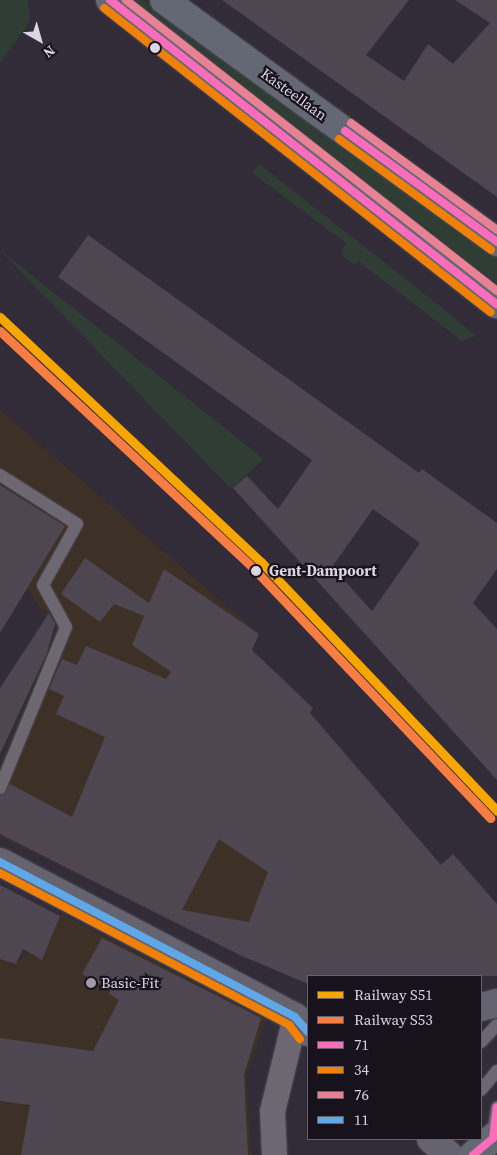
<!DOCTYPE html>
<style>
body{margin:0}
#map{position:relative;width:497px;height:1155px;overflow:hidden;background:#322c38;font-family:"Source Serif 4",serif}
div>[style]{position:absolute}
[style*='--x']{left:calc(var(--x)*1px);top:calc(var(--y)*1px);width:calc(var(--w)*1px);rotate:calc(var(--a)*1deg)}
.commercial>*{inset:0;background:#3d3027}
.green>*{inset:0;background:#2f3d35}
.building>*{inset:0;background:#4e4650}
.roads{filter:drop-shadow(0 0 1px #4c4852) drop-shadow(0 0 1px #4c4852)}
.lane>*{height:12px;margin:-6px;padding:0 6px;transform-origin:6px;border-radius:6px;background:#6c6771}
.street>*{height:25px;margin:-12.5px;padding:0 12.5px;transform-origin:12.5px;border-radius:12.5px;background:#6c6771}
.secondary>*{height:28px;margin:-14px;padding:0 14px;transform-origin:14px;border-radius:14px;background:#65636f}
.primary>*{height:28px;margin:-14px;padding:0 14px;transform-origin:14px;border-radius:14px;background:#646874}
.bus-1>*{height:8px;margin:-4px;padding:0 4px;transform-origin:4px;border-radius:4px;background:#fb6dba}
.bus-2>*{height:8px;margin:-4px;padding:0 4px;transform-origin:4px;border-radius:4px;background:#f08006}
.bus-3>*{height:8px;margin:-4px;padding:0 4px;transform-origin:4px;border-radius:4px;background:#e88194}
.bus-4>*{height:8px;margin:-4px;padding:0 4px;transform-origin:4px;border-radius:4px;background:#60a7e8}
.rail-1>*{height:9px;margin:-4.5px;padding:0 4.5px;transform-origin:4.5px;border-radius:4.5px;background:#f7a600}
.rail-2>*{height:9px;margin:-4.5px;padding:0 4.5px;transform-origin:4.5px;border-radius:4.5px;background:#f77d43}
.dots>*{width:14px;height:14px;translate:-50% -50%;box-sizing:border-box;border:2px solid #17121c;border-radius:50%}
span{translate:-50% -50%;white-space:nowrap;text-align:center;line-height:1.15;-webkit-text-stroke:4.5px #17121c;paint-order:stroke}
.street-label{font-size:15px;color:#dbd5e3}
.stop-label{font-size:15px;color:#dbd5e3;font-weight:700}
.left{translate:0 -50%;text-align:left}
.poi-label{font-size:15px;color:#dbd5e3}
.legend{position:absolute;left:307px;top:975px;width:175px;height:165px;box-sizing:border-box;background:#17121c;border:1px solid #65606c;margin:0;padding:6px 9px;list-style:none;font-size:15px;color:#dbd5e3}
.legend li{display:flex;align-items:center;gap:10px;height:25px}
.legend b{width:25px;border:1px solid #65606c}
.north{position:absolute;left:15px;top:15px;width:50px;height:50px;-webkit-text-stroke:4px #17121c;paint-order:stroke;rotate:142deg;font-size:14px;font-weight:700;line-height:20px;text-align:center;color:#dbd5e3}
.north::after{content:'';display:block;margin:auto;width:18px;height:22px;background:#dbd5e3;clip-path:polygon(50% 0,100% 100%,50% 72%,0 100%)}
</style>
<div id="map">
<div class="commercial">
<div style="clip-path:polygon(0 410px,259px 634px,252px 650px,313px 708px,311px 713px,441px 865px,445px 913px,254px 910px,237px 954px,0 836px,0 766px,57px 632px,27px 589px,0 573px)"></div>
<div style="clip-path:polygon(61px 914px,266px 1019px,246px 1077px,252px 1155px,0 1155px,0 953px,1px 959px,16px 964px,28px 952px,42px 960px)"></div>
</div>
<div class="green">
<div style="clip-path:polygon(0 0,27px 0,30px 12px,29px 23px,0 63px)"></div>
<div style="clip-path:polygon(130px 0,144px 0,497px 256px,497px 288px)"></div>
<div style="clip-path:polygon(259px 164px,436px 303px,476px 336px,462px 341px,358px 261px,355px 265px,341px 254px,346px 243px,252px 173px)"></div>
<div style="clip-path:polygon(0 250px,264px 459px,231px 489px)"></div>
</div>
<div class="building">
<div style="clip-path:polygon(222px 0,409px 0,366px 55px,404px 81px,428px 44px,453px 64px,490px 23px,455px 0,497px 0,497px 197px)"></div>
<div style="clip-path:polygon(evenodd,88px 235px,419px 473px,422px 469px,497px 523px,497px 569px,473px 603px,497px 629px,497px 780px,233px 488px,247px 476px,278px 509px,312px 460px,58px 277px,88px 235px,373px 509px,420px 543px,372px 611px,332px 567px,373px 509px)"></div>
<div style="clip-path:polygon(0 485px,65px 526px,0 633px)"></div>
<div style="clip-path:polygon(evenodd,85px 558px,149px 603px,164px 569px,259px 634px,252px 650px,313px 708px,310px 713px,441px 865px,453px 854px,497px 904px,497px 976px,308px 976px,308px 984px,242px 956px,0 834px,0 796px,10px 784px,72px 817px,105px 737px,56px 714px,64px 696px,49px 689px,62px 659px,77px 665px,86px 646px,166px 679px,171px 672px,132px 645px,144px 616px,114px 604px,100px 622px,61px 594px,85px 558px,219px 839px,268px 872px,249px 922px,182px 910px,219px 839px)"></div>
<div style="clip-path:polygon(49px 613px,55px 624px,47px 653px,0 754px,0 688px)"></div>
<div style="clip-path:polygon(0 885px,60px 916px,42px 960px,23px 949px,16px 964px,0 959px)"></div>
<div style="clip-path:polygon(102px 938px,261px 1018px,244px 1075px,248px 1155px,21px 1155px,30px 1105px,0 1101px,0 1038px,93px 1051px,119px 1000px,109px 994px,111px 990px,82px 974px)"></div>
</div>
<div class="roads">
<div class="lane">
<div style="--x:0;--y:475;--w:91;--a:32.5"></div>
<div style="--x:77;--y:524;--w:70;--a:119.1"></div>
<div style="--x:43;--y:585;--w:48;--a:61.3"></div>
<div style="--x:66;--y:627;--w:174;--a:112.3"></div>
<div style="--x:481;--y:1042;--w:23;--a:-47"></div>
<div style="--x:481;--y:1090;--w:25;--a:-50"></div>
<div style="--x:493;--y:1136;--w:29;--a:-82"></div>
</div>
<div class="street">
<div style="--x:274;--y:1155;--w:44;--a:-92.6"></div>
<div style="--x:272;--y:1111;--w:97;--a:-76.3"></div>
</div>
<div class="secondary">
<div style="--x:0;--y:862;--w:333;--a:27.7"></div>
<div style="--x:295;--y:1017;--w:20;--a:49"></div>
<div style="--x:481;--y:1007;--w:16;--a:-14"></div>
<div style="--x:431;--y:1139;--w:24;--a:42"></div>
</div>
<div class="primary">
<div style="--x:110;--y:0;--w:492;--a:38.2"></div>
<div style="--x:164;--y:0;--w:412;--a:36"></div>
<div style="--x:473;--y:1155;--w:32;--a:-41"></div>
</div>
</div>
<div class="bus-1">
<div style="--x:110;--y:0;--w:492;--a:38.2"></div>
<div style="--x:345;--y:131;--w:188;--a:36.1"></div>
<div style="--x:473;--y:1155;--w:26;--a:-40"></div>
<div style="--x:493;--y:1138;--w:31;--a:-83"></div>
</div>
<div class="bus-2">
<div style="--x:104;--y:8;--w:492;--a:38.2"></div>
<div style="--x:339;--y:139;--w:188;--a:36.1"></div>
<div style="--x:0;--y:873;--w:327;--a:27.7"></div>
<div style="--x:289;--y:1025;--w:18;--a:52"></div>
</div>
<div class="bus-3">
<div style="--x:126;--y:0;--w:472;--a:38.1"></div>
<div style="--x:351;--y:123;--w:181;--a:36.2"></div>
</div>
<div class="bus-4">
<div style="--x:0;--y:862;--w:333;--a:27.7"></div>
<div style="--x:295;--y:1017;--w:20;--a:49"></div>
</div>
<div class="rail-1">
<div style="--x:0;--y:317;--w:359;--a:43.2"></div>
<div style="--x:262;--y:563;--w:342;--a:46.5"></div>
</div>
<div class="rail-2">
<div style="--x:0;--y:331;--w:349;--a:43.1"></div>
<div style="--x:255;--y:570;--w:342;--a:46.5"></div>
</div>
<div class="dots">
<div style="left:155px;top:48px;background:#dbd5e3"></div>
<div style="left:256px;top:571px;background:#dbd5e3"></div>
<div style="left:91px;top:983px;background:#a09aa7"></div>
</div>
<div class="street-label">
<span style="left:294px;top:94px;rotate:36deg">Kasteellaan</span>
</div>
<div class="stop-label">
<span class="left" style="left:269px;top:571px">Gent-Dampoort</span>
</div>
<div class="poi-label">
<span class="left" style="left:101px;top:983px">Basic-Fit</span>
</div>
<ul class="legend">
<li><b style="height:6px;background:#f7a600"></b>Railway S51</li>
<li><b style="height:6px;background:#f77d43"></b>Railway S53</li>
<li><b style="height:6px;background:#fb6dba"></b>71</li>
<li><b style="height:6px;background:#f08006"></b>34</li>
<li><b style="height:6px;background:#e88194"></b>76</li>
<li><b style="height:6px;background:#60a7e8"></b>11</li>
</ul>
<div class="north">N</div>
</div>
